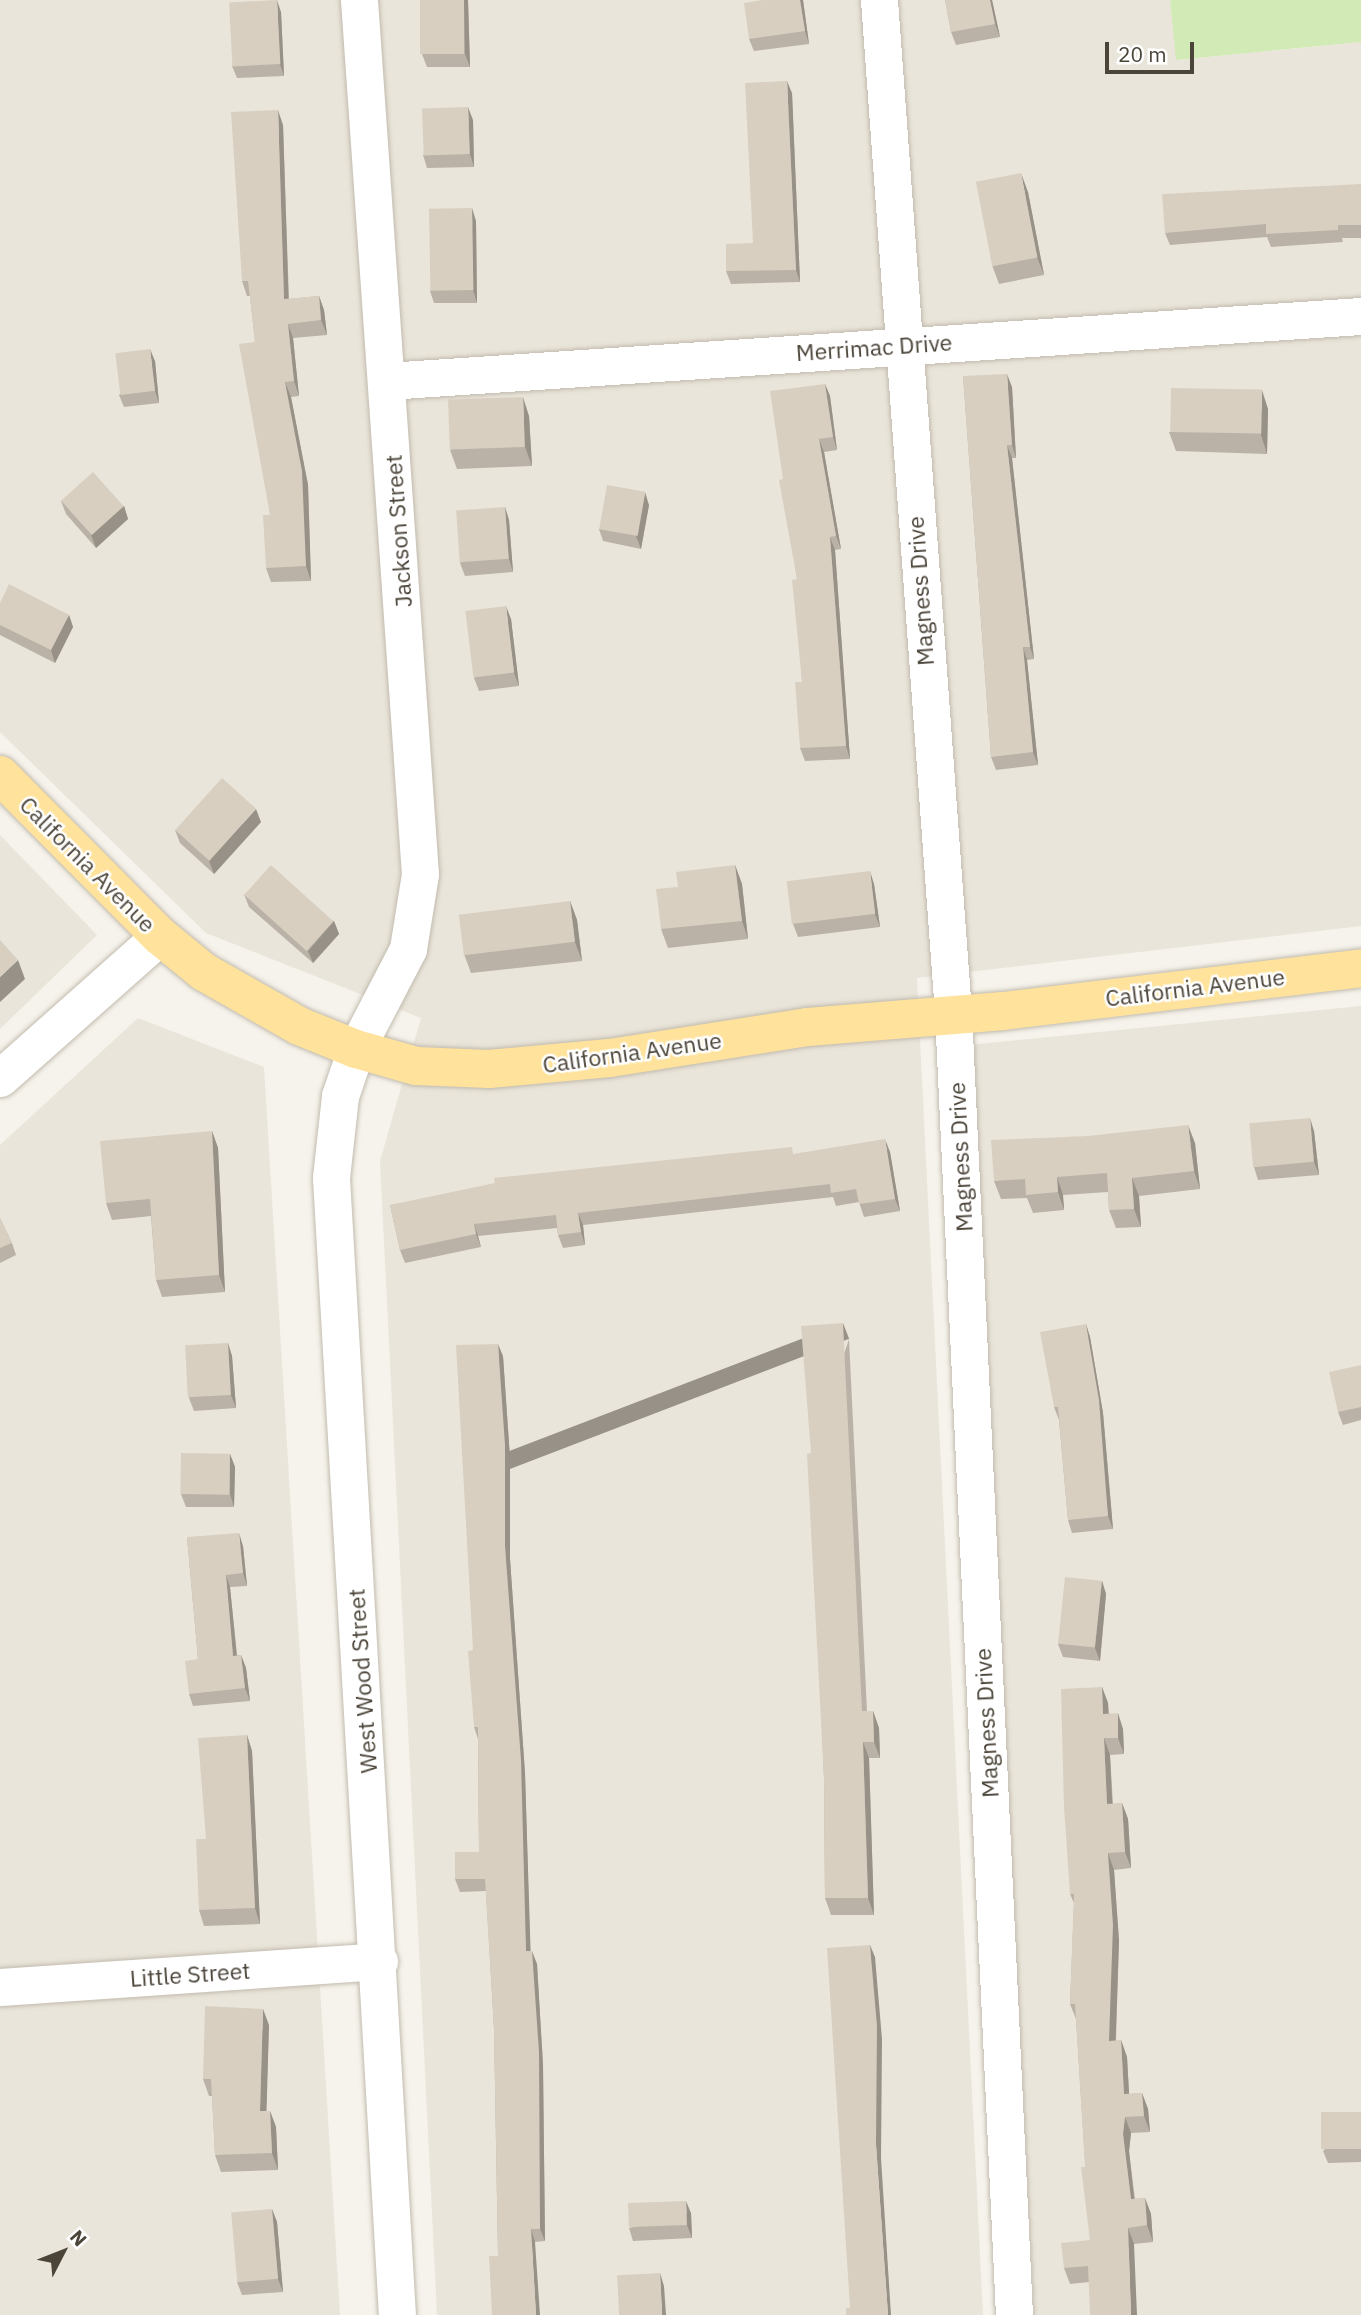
<!DOCTYPE html>
<style>
body{margin:0}
#map{position:relative;width:1361px;height:2315px;overflow:hidden;background:#f6f3ec;font-family:"IBM Plex Sans",sans-serif}
div>[style]{position:absolute}
[style*='--x']{left:calc(var(--x)*1px);top:calc(var(--y)*1px);width:calc(var(--w)*1px);rotate:calc(var(--a)*1deg)}
.residential>*{inset:0;background:#eae5da}
.green>*{inset:0;background:#d2eab5}
.roads{filter:drop-shadow(0 0 2px #c2bbae) drop-shadow(0 0 2px #c2bbae)}
.minor>*{height:37px;margin:-18.5px;padding:0 18.5px;transform-origin:18.5px;border-radius:18.5px;background:#fff}
.major>*{height:38px;margin:-19px;padding:0 19px;transform-origin:19px;border-radius:19px;background:#ffe39c}
.wall>*{inset:0;background:#bab2a6}
.shaded-wall>*{inset:0;background:#979187;transform-origin:0 0}
.building>*{inset:0;background:#d8cfc1;transform-origin:0 0}
span{translate:-50% -50%;white-space:nowrap;text-align:center;line-height:1.15;-webkit-text-stroke:5px #fff;paint-order:stroke}
.street-label{font-size:23px;color:#4b4439}
.north{position:absolute;left:28px;top:2217px;width:70px;height:70px;-webkit-text-stroke:5px #fff;paint-order:stroke;rotate:48deg;font-size:19px;font-weight:700;line-height:28px;text-align:center;color:#4b4439}
.north::after{content:'';display:block;margin:auto;width:24px;height:32px;background:#4b4439;clip-path:polygon(50% 0,100% 100%,50% 72%,0 100%)}
.scale{position:absolute;left:1105px;top:42px;width:89px;height:32px;box-sizing:border-box;border:4px solid #4b4439;border-top:0;padding-left:9px;font-size:21px;line-height:24px;white-space:nowrap;color:#4b4439;-webkit-text-stroke:5px #fff;paint-order:stroke}
</style>
<div id="map">
<div class="residential">
<div style="clip-path:polygon(0 0,1170px 0,1177px 60px,1361px 42px,1361px 926px,917px 978px,983px 2315px,437px 2315px,380px 1161px,421px 1018px,206px 933px,0 732px)"></div>
<div style="clip-path:polygon(0 835px,97px 935px,0 1029px)"></div>
<div style="clip-path:polygon(1361px 1006px,1361px 2315px,1034px 2315px,968px 1045px)"></div>
<div style="clip-path:polygon(138px 1018px,264px 1067px,340px 2315px,0 2315px,0 1145px)"></div>
</div>
<div class="green">
<div style="clip-path:polygon(1170px 0,1361px 0,1361px 42px,1176px 60px)"></div>
</div>
<div class="roads">
<div class="minor">
<div style="--x:359;--y:0;--w:876;--a:86.01"></div>
<div style="--x:420;--y:874;--w:76;--a:99.1"></div>
<div style="--x:408;--y:949;--w:113;--a:117.5"></div>
<div style="--x:356;--y:1049;--w:50;--a:108.8"></div>
<div style="--x:340;--y:1096;--w:82;--a:96.3"></div>
<div style="--x:331;--y:1178;--w:1139;--a:86.68"></div>
<div style="--x:879;--y:0;--w:1015;--a:85.82"></div>
<div style="--x:953;--y:1012;--w:1304;--a:87.32"></div>
<div style="--x:387;--y:381;--w:976;--a:-3.82"></div>
<div style="--x:0;--y:1078;--w:214;--a:-41.6"></div>
<div style="--x:0;--y:1987;--w:380;--a:-3.9"></div>
</div>
<div class="major">
<div style="--x:0;--y:775;--w:227;--a:45.2"></div>
<div style="--x:160;--y:936;--w:57;--a:39.3"></div>
<div style="--x:204;--y:972;--w:109;--a:29.6"></div>
<div style="--x:299;--y:1026;--w:61;--a:22"></div>
<div style="--x:356;--y:1049;--w:62;--a:15.8"></div>
<div style="--x:416;--y:1066;--w:73;--a:2.4"></div>
<div style="--x:489;--y:1069;--w:121;--a:-5.2"></div>
<div style="--x:610;--y:1058;--w:200;--a:-8.9"></div>
<div style="--x:808;--y:1027;--w:196;--a:-4.7"></div>
<div style="--x:1003;--y:1011;--w:361;--a:-6.8"></div>
</div>
</div>
<div class="wall">
<div style="clip-path:polygon(420px 0,468px 0,470px 67px,427px 67px,422px 54px)"></div>
<div style="clip-path:polygon(762px 0,803px 0,809px 44px,754px 51px,749px 39px)"></div>
<div style="clip-path:polygon(945px 0,992px 0,1000px 37px,956px 45px,951px 32px)"></div>
<div style="clip-path:polygon(281px 12px,284px 76px,237px 78px,232px 66px)"></div>
<div style="clip-path:polygon(792px 93px,800px 282px,731px 284px,726px 271px,753px 243px)"></div>
<div style="clip-path:polygon(473px 120px,474px 167px,427px 168px,423px 155px)"></div>
<div style="clip-path:polygon(283px 125px,289px 299px,319px 296px,324px 310px,327px 335px,293px 338px,299px 396px,291px 397px,308px 485px,311px 581px,271px 582px,266px 568px,270px 515px,255px 342px,250px 296px,247px 296px,242px 281px)"></div>
<div style="clip-path:polygon(1361px 184px,1361px 238px,1342px 238px,1343px 242px,1271px 247px,1267px 237px,1170px 245px,1165px 233px)"></div>
<div style="clip-path:polygon(1028px 192px,1044px 275px,999px 284px,992px 265px)"></div>
<div style="clip-path:polygon(476px 221px,477px 303px,434px 303px,430px 291px)"></div>
<div style="clip-path:polygon(155px 361px,159px 403px,124px 407px,119px 395px)"></div>
<div style="clip-path:polygon(963px 376px,1012px 387px,1016px 458px,1012px 458px,1034px 659px,1027px 660px,1038px 765px,996px 770px,991px 757px)"></div>
<div style="clip-path:polygon(825px 384px,830px 396px,837px 450px,824px 452px,841px 549px,835px 550px,850px 759px,805px 761px,800px 748px,802px 682px,797px 579px,783px 479px)"></div>
<div style="clip-path:polygon(1268px 409px,1267px 454px,1176px 451px,1169px 432px)"></div>
<div style="clip-path:polygon(529px 416px,532px 466px,457px 469px,450px 450px)"></div>
<div style="clip-path:polygon(61px 501px,124px 506px,128px 519px,96px 548px,66px 514px)"></div>
<div style="clip-path:polygon(649px 505px,641px 549px,603px 541px,599px 529px)"></div>
<div style="clip-path:polygon(505px 507px,509px 520px,513px 572px,465px 576px,460px 563px)"></div>
<div style="clip-path:polygon(0 603px,69px 615px,73px 627px,55px 663px,0 635px)"></div>
<div style="clip-path:polygon(511px 619px,519px 686px,479px 691px,474px 678px)"></div>
<div style="clip-path:polygon(261px 822px,214px 874px,180px 843px,175px 830px)"></div>
<div style="clip-path:polygon(735px 865px,742px 884px,748px 939px,668px 948px,661px 929px)"></div>
<div style="clip-path:polygon(874px 884px,880px 927px,798px 937px,793px 924px)"></div>
<div style="clip-path:polygon(244px 894px,334px 921px,339px 934px,313px 963px,249px 907px)"></div>
<div style="clip-path:polygon(570px 901px,577px 920px,582px 961px,471px 973px,464px 954px)"></div>
<div style="clip-path:polygon(212px 1131px,218px 1148px,225px 1292px,162px 1297px,156px 1280px,151px 1216px,112px 1220px,106px 1203px)"></div>
<div style="clip-path:polygon(1314px 1131px,1319px 1175px,1258px 1180px,1254px 1167px)"></div>
<div style="clip-path:polygon(1195px 1143px,1200px 1189px,1139px 1196px,1141px 1227px,1116px 1228px,1109px 1210px,1108px 1192px,1063px 1195px,1064px 1210px,1033px 1213px,1027px 1198px,1001px 1199px,994px 1181px)"></div>
<div style="clip-path:polygon(890px 1152px,900px 1211px,864px 1217px,859px 1202px,836px 1206px,833px 1197px,583px 1225px,585px 1245px,563px 1248px,558px 1235px,557px 1228px,478px 1236px,481px 1247px,405px 1263px,400px 1250px,390px 1205px,795px 1154px)"></div>
<div style="clip-path:polygon(0 1218px,12px 1243px,16px 1255px,0 1263px)"></div>
<div style="clip-path:polygon(1086px 1324px,1090px 1337px,1103px 1413px,1113px 1529px,1072px 1533px,1068px 1520px,1059px 1420px,1054px 1407px)"></div>
<div style="clip-path:polygon(849px 1339px,867px 1711px,873px 1711px,879px 1728px,880px 1758px,869px 1758px,874px 1915px,831px 1915px,825px 1898px,824px 1779px,811px 1453px)"></div>
<div style="clip-path:polygon(228px 1343px,232px 1356px,236px 1408px,194px 1411px,189px 1398px)"></div>
<div style="clip-path:polygon(503px 1356px,510px 1458px,510px 1559px,525px 1773px,530px 1951px,537px 1964px,543px 2065px,545px 2241px,535px 2242px,498px 2256px,494px 2029px,486px 1891px,460px 1892px,455px 1879px,479px 1852px,478px 1739px,474px 1727px,473px 1650px)"></div>
<div style="clip-path:polygon(1361px 1365px,1361px 1420px,1343px 1425px,1338px 1412px)"></div>
<div style="clip-path:polygon(230px 1454px,235px 1467px,234px 1507px,186px 1507px,181px 1494px)"></div>
<div style="clip-path:polygon(187px 1537px,243px 1546px,247px 1586px,230px 1587px,237px 1655px,241px 1655px,246px 1668px,250px 1701px,193px 1706px,189px 1694px,198px 1659px)"></div>
<div style="clip-path:polygon(1102px 1581px,1106px 1594px,1100px 1661px,1063px 1657px,1058px 1644px)"></div>
<div style="clip-path:polygon(1102px 1687px,1108px 1703px,1109px 1713px,1123px 1729px,1124px 1754px,1110px 1755px,1113px 1804px,1122px 1803px,1128px 1819px,1131px 1868px,1114px 1870px,1119px 1941px,1116px 2041px,1121px 2040px,1127px 2057px,1129px 2094px,1142px 2093px,1148px 2109px,1150px 2132px,1131px 2133px,1129px 2151px,1135px 2199px,1145px 2198px,1151px 2214px,1153px 2242px,1134px 2244px,1089px 2282px,1070px 2284px,1064px 2268px,1090px 2240px,1076px 2019px,1070px 2004px,1074px 1903px,1070px 1894px)"></div>
<div style="clip-path:polygon(247px 1735px,252px 1751px,260px 1924px,204px 1926px,199px 1910px,206px 1839px)"></div>
<div style="clip-path:polygon(269px 2025px,266px 2111px,270px 2111px,276px 2127px,278px 2170px,221px 2172px,215px 2155px,212px 2096px,209px 2096px,203px 2079px)"></div>
<div style="clip-path:polygon(1361px 2112px,1361px 2162px,1328px 2163px,1323px 2151px)"></div>
<div style="clip-path:polygon(272px 2209px,277px 2222px,283px 2292px,242px 2295px,237px 2282px)"></div>
<div style="clip-path:polygon(691px 2213px,692px 2238px,633px 2241px,629px 2228px)"></div>
</div>
<div class="shaded-wall">
<div style="clip-path:polygon(277px 0,281px 12px,284px 76px,280px 64px)"></div>
<div style="clip-path:polygon(464px 0,468px 0,470px 67px,465px 54px)"></div>
<div style="clip-path:polygon(800px 0,803px 0,809px 44px,805px 31px)"></div>
<div style="clip-path:polygon(990px 0,992px 0,1000px 37px,995px 24px)"></div>
<div style="clip-path:polygon(787px 81px,792px 93px,800px 282px,796px 270px)"></div>
<div style="clip-path:polygon(468px 107px,473px 120px,474px 167px,470px 154px)"></div>
<div style="clip-path:polygon(278px 110px,283px 125px,289px 314px,284px 299px)"></div>
<div style="clip-path:polygon(1021px 173px,1028px 192px,1044px 275px,1037px 257px)"></div>
<div style="clip-path:polygon(472px 208px,476px 221px,477px 303px,473px 290px)"></div>
<div style="clip-path:polygon(319px 296px,324px 310px,327px 335px,321px 320px)"></div>
<div style="clip-path:polygon(288px 324px,293px 338px,299px 396px,294px 381px)"></div>
<div style="clip-path:polygon(150px 349px,155px 361px,159px 403px,155px 391px)"></div>
<div style="clip-path:polygon(1007px 374px,1012px 387px,1016px 458px,1012px 445px)"></div>
<div style="clip-path:polygon(285px 382px,291px 397px,308px 485px,311px 581px,306px 566px)"></div>
<div style="clip-path:polygon(825px 384px,830px 396px,837px 450px,833px 437px)"></div>
<div style="clip-path:polygon(1262px 390px,1268px 409px,1267px 454px,1261px 435px)"></div>
<div style="clip-path:polygon(523px 397px,529px 416px,532px 466px,525px 447px)"></div>
<div style="clip-path:polygon(819px 439px,824px 452px,841px 549px,836px 536px)"></div>
<div style="clip-path:polygon(1007px 445px,1012px 458px,1034px 659px,1030px 647px)"></div>
<div style="clip-path:polygon(645px 492px,649px 505px,641px 549px,636px 536px)"></div>
<div style="clip-path:polygon(124px 506px,128px 519px,96px 548px,91px 535px)"></div>
<div style="clip-path:polygon(505px 507px,509px 520px,513px 572px,509px 559px)"></div>
<div style="clip-path:polygon(830px 537px,835px 550px,850px 759px,846px 746px)"></div>
<div style="clip-path:polygon(506px 606px,511px 619px,519px 686px,514px 673px)"></div>
<div style="clip-path:polygon(69px 615px,73px 627px,55px 663px,51px 650px)"></div>
<div style="clip-path:polygon(1023px 647px,1027px 660px,1038px 765px,1033px 752px)"></div>
<div style="clip-path:polygon(256px 809px,261px 822px,214px 874px,209px 861px)"></div>
<div style="clip-path:polygon(735px 865px,742px 884px,748px 939px,742px 921px)"></div>
<div style="clip-path:polygon(870px 871px,874px 884px,880px 927px,875px 914px)"></div>
<div style="clip-path:polygon(570px 901px,577px 920px,582px 961px,575px 942px)"></div>
<div style="clip-path:polygon(334px 921px,339px 934px,313px 963px,308px 951px)"></div>
<div style="clip-path:polygon(18px 960px,25px 979px,0 1002px,0 977px)"></div>
<div style="clip-path:polygon(1310px 1118px,1314px 1131px,1319px 1175px,1314px 1162px)"></div>
<div style="clip-path:polygon(1188px 1125px,1195px 1143px,1200px 1189px,1194px 1171px)"></div>
<div style="clip-path:polygon(212px 1131px,218px 1148px,225px 1292px,219px 1275px)"></div>
<div style="clip-path:polygon(885px 1139px,890px 1152px,900px 1211px,895px 1199px)"></div>
<div style="clip-path:polygon(1057px 1177px,1063px 1195px,1064px 1210px,1058px 1192px)"></div>
<div style="clip-path:polygon(1132px 1178px,1139px 1196px,1141px 1227px,1134px 1209px)"></div>
<div style="clip-path:polygon(578px 1213px,583px 1225px,585px 1245px,581px 1232px)"></div>
<div style="clip-path:polygon(474px 1224px,478px 1236px,481px 1247px,476px 1234px)"></div>
<div style="left:843px;top:1323px;width:17px;height:388px;rotate:69deg"></div>
<div style="clip-path:polygon(1086px 1324px,1090px 1337px,1103px 1413px,1113px 1529px,1108px 1516px)"></div>
<div style="clip-path:polygon(228px 1343px,232px 1356px,236px 1408px,231px 1395px)"></div>
<div style="clip-path:polygon(498px 1344px,503px 1356px,510px 1458px,510px 1559px,525px 1773px,531px 1964px,526px 1951px,505px 1546px)"></div>
<div style="clip-path:polygon(230px 1454px,235px 1467px,234px 1507px,230px 1494px)"></div>
<div style="clip-path:polygon(239px 1533px,243px 1546px,247px 1586px,243px 1573px)"></div>
<div style="clip-path:polygon(226px 1575px,230px 1587px,238px 1668px,233px 1656px)"></div>
<div style="clip-path:polygon(1102px 1581px,1106px 1594px,1100px 1661px,1095px 1648px)"></div>
<div style="clip-path:polygon(241px 1655px,246px 1668px,250px 1701px,245px 1688px)"></div>
<div style="clip-path:polygon(1102px 1687px,1108px 1703px,1109px 1730px,1103px 1714px)"></div>
<div style="clip-path:polygon(873px 1711px,879px 1728px,880px 1758px,874px 1742px)"></div>
<div style="clip-path:polygon(1118px 1713px,1123px 1729px,1124px 1754px,1118px 1738px)"></div>
<div style="clip-path:polygon(247px 1735px,252px 1751px,260px 1924px,255px 1908px)"></div>
<div style="clip-path:polygon(1104px 1738px,1110px 1755px,1113px 1820px,1107px 1804px)"></div>
<div style="clip-path:polygon(863px 1742px,869px 1758px,874px 1915px,868px 1898px)"></div>
<div style="clip-path:polygon(1122px 1803px,1128px 1819px,1131px 1868px,1125px 1852px)"></div>
<div style="clip-path:polygon(1108px 1853px,1114px 1870px,1119px 1941px,1115px 2057px,1109px 2041px)"></div>
<div style="clip-path:polygon(870px 1945px,875px 1957px,882px 2039px,881px 2158px,891px 2315px,888px 2315px,876px 2145px)"></div>
<div style="clip-path:polygon(532px 1951px,537px 1964px,543px 2065px,545px 2241px,540px 2229px)"></div>
<div style="clip-path:polygon(263px 2009px,269px 2025px,266px 2128px,260px 2111px)"></div>
<div style="clip-path:polygon(1121px 2040px,1127px 2057px,1130px 2110px,1124px 2094px)"></div>
<div style="clip-path:polygon(1142px 2093px,1148px 2109px,1150px 2132px,1144px 2116px)"></div>
<div style="clip-path:polygon(270px 2111px,276px 2127px,278px 2170px,272px 2153px)"></div>
<div style="clip-path:polygon(1125px 2117px,1131px 2133px,1129px 2151px,1136px 2216px,1131px 2199px,1123px 2134px)"></div>
<div style="clip-path:polygon(1145px 2198px,1151px 2214px,1153px 2242px,1147px 2225px)"></div>
<div style="clip-path:polygon(686px 2201px,691px 2213px,692px 2238px,687px 2225px)"></div>
<div style="clip-path:polygon(272px 2209px,277px 2222px,283px 2292px,278px 2279px)"></div>
<div style="clip-path:polygon(1128px 2228px,1134px 2244px,1137px 2315px,1131px 2315px)"></div>
<div style="clip-path:polygon(531px 2229px,535px 2242px,540px 2315px,536px 2315px)"></div>
<div style="clip-path:polygon(660px 2273px,664px 2286px,666px 2315px,662px 2315px)"></div>
</div>
<div class="building">
<div style="left:277px;top:0;width:64px;height:48px;rotate:87deg"></div>
<div style="left:420px;top:0;width:44px;height:54px"></div>
<div style="clip-path:polygon(762px 0,800px 0,805px 31px,749px 39px,744px 3px)"></div>
<div style="clip-path:polygon(945px 0,990px 0,995px 24px,951px 32px)"></div>
<div style="clip-path:polygon(787px 81px,796px 270px,726px 271px,726px 244px,753px 243px,745px 83px)"></div>
<div style="left:468px;top:107px;width:47px;height:46px;rotate:88deg"></div>
<div style="clip-path:polygon(278px 110px,284px 299px,319px 296px,321px 320px,288px 324px,294px 381px,285px 382px,302px 471px,306px 566px,266px 568px,263px 515px,270px 515px,239px 344px,255px 342px,248px 281px,242px 281px,231px 112px)"></div>
<div style="left:1021px;top:173px;width:86px;height:46px;rotate:79deg"></div>
<div style="clip-path:polygon(1361px 184px,1361px 225px,1338px 225px,1338px 230px,1266px 234px,1266px 224px,1165px 233px,1162px 194px)"></div>
<div style="left:472px;top:208px;width:82px;height:43px;rotate:89deg"></div>
<div style="left:150px;top:349px;width:42px;height:35px;rotate:83deg"></div>
<div style="clip-path:polygon(1007px 374px,1012px 445px,1007px 445px,1030px 647px,1023px 647px,1033px 752px,991px 757px,963px 376px)"></div>
<div style="clip-path:polygon(825px 384px,833px 437px,819px 439px,836px 536px,830px 537px,846px 746px,800px 748px,795px 682px,802px 682px,792px 580px,797px 579px,779px 480px,783px 479px,770px 391px)"></div>
<div style="left:1171px;top:388px;width:91px;height:44px;rotate:1deg"></div>
<div style="left:523px;top:397px;width:50px;height:75px;rotate:88deg"></div>
<div style="left:93px;top:472px;width:46px;height:43px;rotate:48deg"></div>
<div style="left:607px;top:485px;width:39px;height:45px;rotate:10deg"></div>
<div style="left:505px;top:507px;width:52px;height:49px;rotate:86deg"></div>
<div style="clip-path:polygon(9px 584px,69px 615px,51px 650px,0 625px,0 603px)"></div>
<div style="left:506px;top:606px;width:67px;height:41px;rotate:83deg"></div>
<div style="left:222px;top:778px;width:46px;height:70px;rotate:42deg"></div>
<div style="left:271px;top:865px;width:84px;height:40px;rotate:42deg"></div>
<div style="clip-path:polygon(735px 865px,742px 921px,661px 929px,656px 889px,678px 887px,676px 872px)"></div>
<div style="left:870px;top:871px;width:43px;height:84px;rotate:83deg"></div>
<div style="left:570px;top:901px;width:41px;height:112px;rotate:83deg"></div>
<div style="clip-path:polygon(0 940px,18px 960px,0 977px)"></div>
<div style="left:1310px;top:1118px;width:44px;height:61px;rotate:85deg"></div>
<div style="clip-path:polygon(1188px 1125px,1194px 1171px,1132px 1178px,1134px 1209px,1109px 1210px,1107px 1173px,1057px 1177px,1058px 1192px,1026px 1195px,1025px 1179px,994px 1181px,991px 1140px,1088px 1136px)"></div>
<div style="clip-path:polygon(212px 1131px,219px 1275px,156px 1280px,150px 1199px,106px 1203px,100px 1141px)"></div>
<div style="clip-path:polygon(885px 1139px,895px 1199px,859px 1204px,856px 1189px,831px 1193px,830px 1184px,578px 1213px,581px 1232px,558px 1235px,556px 1215px,474px 1224px,476px 1234px,400px 1250px,390px 1205px,495px 1183px,494px 1178px,792px 1147px,793px 1154px)"></div>
<div style="clip-path:polygon(0 1218px,12px 1243px,0 1248px)"></div>
<div style="clip-path:polygon(843px 1323px,862px 1711px,873px 1711px,874px 1742px,863px 1742px,868px 1898px,825px 1898px,824px 1779px,807px 1454px,811px 1453px,801px 1326px)"></div>
<div style="clip-path:polygon(1086px 1324px,1099px 1400px,1108px 1516px,1068px 1520px,1058px 1407px,1054px 1407px,1040px 1332px)"></div>
<div style="left:228px;top:1343px;width:52px;height:43px;rotate:87deg"></div>
<div style="clip-path:polygon(498px 1344px,505px 1445px,505px 1546px,521px 1760px,526px 1951px,532px 1951px,539px 2052px,540px 2229px,531px 2229px,536px 2315px,492px 2315px,489px 2256px,498px 2256px,494px 2029px,485px 1879px,455px 1879px,455px 1852px,479px 1852px,478px 1727px,474px 1727px,468px 1651px,473px 1650px,456px 1345px)"></div>
<div style="clip-path:polygon(1361px 1365px,1361px 1407px,1338px 1412px,1329px 1372px)"></div>
<div style="left:181px;top:1453px;width:49px;height:41px;rotate:1deg"></div>
<div style="clip-path:polygon(239px 1533px,243px 1573px,226px 1575px,233px 1656px,241px 1655px,245px 1688px,189px 1694px,185px 1661px,198px 1659px,187px 1537px)"></div>
<div style="left:1065px;top:1577px;width:37px;height:67px;rotate:6deg"></div>
<div style="clip-path:polygon(1102px 1687px,1103px 1714px,1118px 1713px,1118px 1738px,1104px 1738px,1107px 1804px,1122px 1803px,1125px 1852px,1108px 1853px,1113px 1925px,1109px 2041px,1121px 2040px,1124px 2094px,1142px 2093px,1144px 2116px,1125px 2117px,1123px 2134px,1131px 2199px,1145px 2198px,1147px 2225px,1128px 2228px,1131px 2315px,1090px 2315px,1088px 2266px,1064px 2268px,1061px 2243px,1090px 2240px,1081px 2167px,1085px 2167px,1075px 2004px,1070px 2004px,1074px 1894px,1070px 1894px,1064px 1807px,1061px 1689px)"></div>
<div style="clip-path:polygon(247px 1735px,255px 1908px,199px 1910px,196px 1839px,206px 1839px,198px 1738px)"></div>
<div style="clip-path:polygon(870px 1945px,877px 2026px,876px 2145px,888px 2315px,846px 2315px,846px 2308px,850px 2308px,827px 1948px)"></div>
<div style="clip-path:polygon(205px 2006px,263px 2009px,260px 2111px,270px 2111px,272px 2153px,215px 2155px,211px 2079px,203px 2079px)"></div>
<div style="left:1361px;top:2112px;width:37px;height:40px;rotate:90deg"></div>
<div style="left:686px;top:2201px;width:24px;height:58px;rotate:88deg"></div>
<div style="left:272px;top:2209px;width:70px;height:41px;rotate:85deg"></div>
<div style="left:660px;top:2273px;width:42px;height:43px;rotate:87deg"></div>
</div>
<div class="street-label">
<span style="left:874px;top:347px;rotate:-4deg">Merrimac Drive</span>
<span style="left:398px;top:531px;rotate:-94deg">Jackson Street</span>
<span style="left:920px;top:591px;rotate:-94deg">Magness Drive</span>
<span style="left:88px;top:864px;rotate:45deg">California Avenue</span>
<span style="left:1195px;top:987px;rotate:-7deg">California Avenue</span>
<span style="left:632px;top:1052px;rotate:-8deg">California Avenue</span>
<span style="left:960px;top:1157px;rotate:-93deg">Magness Drive</span>
<span style="left:362px;top:1681px;rotate:-94deg">West Wood Street</span>
<span style="left:986px;top:1723px;rotate:-93deg">Magness Drive</span>
<span style="left:190px;top:1974px;rotate:-4deg">Little Street</span>
</div>
<div class="north">N</div>
<div class="scale">20 m</div>
</div>
